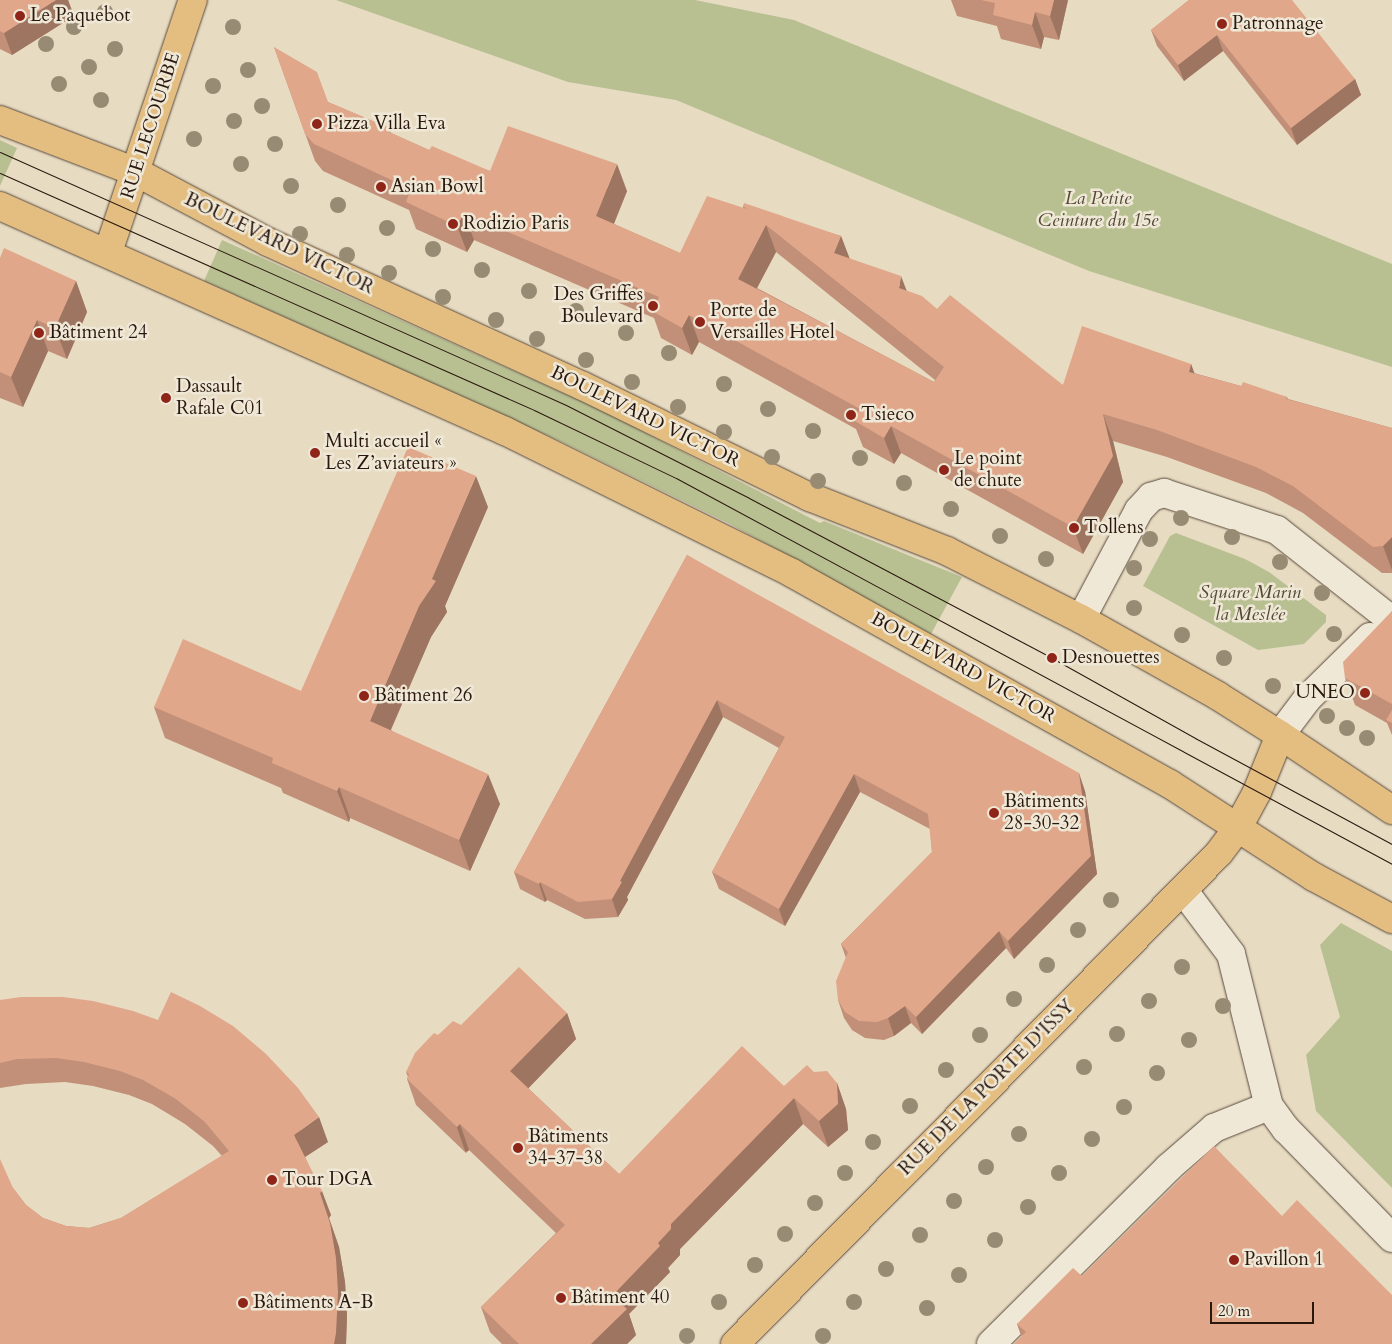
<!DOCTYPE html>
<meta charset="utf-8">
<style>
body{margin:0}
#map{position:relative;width:1392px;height:1344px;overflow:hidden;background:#e7dbc2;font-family:Cardo,serif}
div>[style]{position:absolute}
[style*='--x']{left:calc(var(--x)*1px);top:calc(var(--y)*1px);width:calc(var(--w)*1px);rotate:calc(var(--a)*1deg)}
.green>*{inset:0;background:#b8c092}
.roads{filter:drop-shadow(0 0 1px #59483a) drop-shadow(0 0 1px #59483a)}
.minor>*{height:28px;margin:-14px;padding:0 14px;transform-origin:14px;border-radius:14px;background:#efe8d7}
.major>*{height:28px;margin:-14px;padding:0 14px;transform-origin:14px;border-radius:14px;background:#e4be81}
.tram>*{height:1px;margin:-0.5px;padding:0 0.5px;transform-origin:0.5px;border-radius:0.5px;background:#2a170d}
.trees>*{width:16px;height:16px;margin:-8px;border-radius:50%;background:#978b74}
.wall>*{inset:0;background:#c29078}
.shaded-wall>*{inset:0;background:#9e7561;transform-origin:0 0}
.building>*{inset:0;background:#e1a78b}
.dots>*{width:14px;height:14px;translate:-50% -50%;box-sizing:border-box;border:2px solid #efe8d7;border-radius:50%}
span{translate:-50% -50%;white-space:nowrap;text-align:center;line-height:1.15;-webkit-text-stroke:5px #efe8d7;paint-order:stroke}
.poi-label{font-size:19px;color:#2a170d}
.left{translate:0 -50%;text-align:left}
.right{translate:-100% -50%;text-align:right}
.street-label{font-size:19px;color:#2a170d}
.park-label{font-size:19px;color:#554a35;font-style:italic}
.scale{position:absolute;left:1210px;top:1302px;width:104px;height:22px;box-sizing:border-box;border:2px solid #2a170d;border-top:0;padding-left:6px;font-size:15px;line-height:18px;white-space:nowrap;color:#2a170d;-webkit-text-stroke:4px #efe8d7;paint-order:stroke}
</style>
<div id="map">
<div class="green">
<div style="clip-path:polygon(336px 0,695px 0,794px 20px,1392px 264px,1392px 367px,1089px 271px,676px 100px,568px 82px)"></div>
<div style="clip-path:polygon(0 140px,17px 148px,0 186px)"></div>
<div style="clip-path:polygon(222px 240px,603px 411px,820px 523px,824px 521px,962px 577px,931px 634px,728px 523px,562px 442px,204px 281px)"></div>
<div style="clip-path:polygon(1176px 533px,1245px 559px,1269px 572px,1326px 615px,1326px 622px,1304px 644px,1258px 650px,1143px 586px,1170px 536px)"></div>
<div style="clip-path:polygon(1341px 923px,1392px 951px,1392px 1188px,1316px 1111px,1306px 1055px,1340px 1017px,1320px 945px)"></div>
</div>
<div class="roads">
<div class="minor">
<div style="--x:1081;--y:619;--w:123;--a:-62"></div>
<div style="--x:1139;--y:510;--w:18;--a:-47"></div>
<div style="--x:1151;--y:497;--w:14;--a:-17"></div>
<div style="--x:1164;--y:493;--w:119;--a:18.1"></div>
<div style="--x:1277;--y:530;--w:144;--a:38.2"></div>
<div style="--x:1280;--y:735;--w:46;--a:-52.9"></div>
<div style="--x:1308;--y:698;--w:87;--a:-44.5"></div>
<div style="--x:1183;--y:890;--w:80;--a:53.1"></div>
<div style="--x:1231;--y:954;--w:157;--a:76"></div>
<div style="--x:1269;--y:1106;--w:29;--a:54"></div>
<div style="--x:1286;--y:1129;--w:152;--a:45.8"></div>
<div style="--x:991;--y:1344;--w:250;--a:-44.8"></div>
<div style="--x:1168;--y:1168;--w:61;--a:-41"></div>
<div style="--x:1214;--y:1128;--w:59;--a:-21.8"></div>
</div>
<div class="major">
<div style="--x:0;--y:120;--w:146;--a:20.9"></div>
<div style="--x:136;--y:172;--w:149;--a:27.9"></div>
<div style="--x:268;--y:242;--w:346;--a:24.6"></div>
<div style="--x:583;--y:386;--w:253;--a:26.1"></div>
<div style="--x:810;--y:497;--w:147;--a:21.5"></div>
<div style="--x:947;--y:551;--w:150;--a:26.9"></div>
<div style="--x:1081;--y:619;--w:157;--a:29.3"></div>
<div style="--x:1218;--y:696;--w:73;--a:32.2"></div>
<div style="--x:1280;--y:735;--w:135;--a:33.8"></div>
<div style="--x:0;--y:206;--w:553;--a:24.02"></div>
<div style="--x:505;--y:431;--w:320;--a:26.3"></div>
<div style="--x:792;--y:573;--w:433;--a:29.2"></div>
<div style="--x:1170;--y:784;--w:171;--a:32.9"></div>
<div style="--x:1314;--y:877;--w:89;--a:28.3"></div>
<div style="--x:108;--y:252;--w:266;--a:-71.4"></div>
<div style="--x:735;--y:1344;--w:689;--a:-45.41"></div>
<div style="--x:1219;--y:853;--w:30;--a:-53"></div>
<div style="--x:1237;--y:829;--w:42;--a:-61.6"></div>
<div style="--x:1257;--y:792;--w:61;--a:-68"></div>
</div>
</div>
<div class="tram">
<div style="--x:0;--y:152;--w:620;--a:24.08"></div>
<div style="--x:566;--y:405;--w:205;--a:26.9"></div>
<div style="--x:749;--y:498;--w:343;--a:27.8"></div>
<div style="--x:1052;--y:658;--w:164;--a:29.2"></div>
<div style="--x:1195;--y:738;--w:224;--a:28.3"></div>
<div style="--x:0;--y:173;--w:584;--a:23.93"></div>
<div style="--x:534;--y:410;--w:157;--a:25.6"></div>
<div style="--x:676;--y:478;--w:813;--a:28.33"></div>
</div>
<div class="trees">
<div style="left:105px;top:12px"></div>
<div style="left:74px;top:27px"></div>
<div style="left:233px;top:27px"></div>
<div style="left:46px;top:44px"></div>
<div style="left:115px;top:49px"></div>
<div style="left:89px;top:67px"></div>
<div style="left:248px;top:70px"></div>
<div style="left:59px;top:84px"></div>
<div style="left:213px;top:86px"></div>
<div style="left:101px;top:100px"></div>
<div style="left:262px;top:106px"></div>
<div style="left:234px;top:121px"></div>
<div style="left:194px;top:139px"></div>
<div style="left:275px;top:144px"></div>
<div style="left:241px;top:164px"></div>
<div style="left:291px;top:186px"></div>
<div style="left:338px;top:205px"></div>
<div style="left:387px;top:228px"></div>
<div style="left:300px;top:234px"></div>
<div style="left:433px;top:249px"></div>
<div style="left:347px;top:255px"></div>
<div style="left:482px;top:270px"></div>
<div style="left:389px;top:273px"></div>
<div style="left:529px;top:291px"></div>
<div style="left:443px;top:297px"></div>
<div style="left:576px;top:311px"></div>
<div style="left:496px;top:320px"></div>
<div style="left:626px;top:333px"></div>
<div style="left:537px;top:339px"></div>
<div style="left:669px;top:353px"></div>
<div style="left:586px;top:360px"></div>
<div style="left:632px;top:382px"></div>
<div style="left:724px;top:384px"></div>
<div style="left:678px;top:407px"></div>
<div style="left:768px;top:409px"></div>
<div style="left:813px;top:431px"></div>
<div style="left:724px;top:432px"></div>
<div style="left:772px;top:457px"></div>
<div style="left:860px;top:458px"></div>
<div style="left:818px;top:481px"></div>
<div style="left:904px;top:483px"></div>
<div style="left:951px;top:509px"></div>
<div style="left:1181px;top:518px"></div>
<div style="left:1000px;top:536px"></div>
<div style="left:1232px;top:537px"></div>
<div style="left:1150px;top:539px"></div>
<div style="left:1046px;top:559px"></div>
<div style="left:1280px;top:562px"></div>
<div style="left:1134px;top:568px"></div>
<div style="left:1322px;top:593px"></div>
<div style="left:1134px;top:608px"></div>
<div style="left:1334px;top:634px"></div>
<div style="left:1182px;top:635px"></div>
<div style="left:1224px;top:658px"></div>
<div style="left:1273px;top:686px"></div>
<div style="left:1327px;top:716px"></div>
<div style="left:1347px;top:728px"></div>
<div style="left:1367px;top:738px"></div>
<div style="left:1111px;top:900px"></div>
<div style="left:1078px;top:930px"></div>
<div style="left:1047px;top:965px"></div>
<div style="left:1182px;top:967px"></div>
<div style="left:1014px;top:999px"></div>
<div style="left:1149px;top:1001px"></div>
<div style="left:1223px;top:1006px"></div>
<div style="left:1117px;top:1034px"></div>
<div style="left:980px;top:1035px"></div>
<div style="left:1189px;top:1040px"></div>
<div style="left:1084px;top:1067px"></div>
<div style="left:946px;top:1070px"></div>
<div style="left:1157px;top:1073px"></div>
<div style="left:910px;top:1106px"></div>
<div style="left:1124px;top:1107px"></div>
<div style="left:1019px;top:1134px"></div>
<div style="left:1092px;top:1139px"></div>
<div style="left:873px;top:1142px"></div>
<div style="left:986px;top:1167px"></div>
<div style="left:845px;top:1173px"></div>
<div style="left:1059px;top:1173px"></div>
<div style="left:954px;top:1201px"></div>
<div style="left:815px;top:1203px"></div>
<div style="left:1028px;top:1207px"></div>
<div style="left:785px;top:1234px"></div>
<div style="left:920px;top:1235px"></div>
<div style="left:995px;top:1240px"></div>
<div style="left:755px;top:1265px"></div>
<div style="left:886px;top:1269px"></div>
<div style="left:959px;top:1275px"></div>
<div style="left:719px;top:1302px"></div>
<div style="left:854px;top:1302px"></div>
<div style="left:927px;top:1308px"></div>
<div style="left:687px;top:1336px"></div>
<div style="left:823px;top:1336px"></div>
</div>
<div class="wall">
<div style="clip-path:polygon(0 0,68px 0,74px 16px,12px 55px,0 49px)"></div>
<div style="clip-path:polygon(951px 0,1068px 0,1059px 40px,1044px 37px,1041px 49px,1001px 39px,997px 26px,957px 16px)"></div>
<div style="clip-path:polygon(1189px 0,1355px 79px,1361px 95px,1297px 145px,1223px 51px,1184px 81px,1157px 46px,1151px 30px)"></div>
<div style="clip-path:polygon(evenodd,274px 47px,328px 102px,389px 128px,391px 133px,429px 150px,490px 171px,627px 191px,614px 224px,680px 253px,743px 208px,743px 206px,841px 236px,849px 258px,907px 291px,1063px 385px,1191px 364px,1194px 373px,1241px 386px,1287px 397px,1288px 399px,1392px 428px,1392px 573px,1382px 573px,1303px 513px,1266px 493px,1167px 457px,1113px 441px,1123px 482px,1083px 554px,901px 453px,894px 464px,863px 447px,856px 429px,699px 342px,692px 355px,661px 338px,654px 318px,474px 240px,467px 252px,416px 229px,409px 210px,323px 171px,315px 161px,274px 47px,776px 252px,935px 380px,934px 382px,757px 288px,776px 252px)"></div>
<div style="clip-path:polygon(0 258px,76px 281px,87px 312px,67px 359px,48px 351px,23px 407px,0 398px)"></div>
<div style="clip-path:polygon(488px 507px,445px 606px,447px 612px,431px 637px,391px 730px,500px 804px,470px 871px,350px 818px,349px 822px,283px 793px,281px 788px,165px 738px,154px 707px,301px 691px)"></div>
<div style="clip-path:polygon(687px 555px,1085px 791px,1097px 874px,1014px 959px,1006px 948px,922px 1034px,911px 1023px,894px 1036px,884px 1040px,865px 1038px,852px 1030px,844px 1018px,838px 1000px,846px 958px,841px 944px,932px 852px,930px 829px,860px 792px,785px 926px,719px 889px,712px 872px,779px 748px,723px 717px,627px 897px,628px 900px,618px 917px,585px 919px,547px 900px,545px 902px,520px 889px,514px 872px)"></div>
<div style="clip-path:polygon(1392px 611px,1392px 735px,1387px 723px,1355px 705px,1345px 678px)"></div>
<div style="clip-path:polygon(0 1000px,328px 1142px,305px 1157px,331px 1215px,329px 1218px,339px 1247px,345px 1282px,347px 1316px,346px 1344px,0 1344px,13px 1188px,26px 1205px,43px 1218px,66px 1226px,89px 1228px,121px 1218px,222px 1156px,213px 1146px,185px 1124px,152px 1104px,129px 1095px,93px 1086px,65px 1082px,26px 1084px,0 1088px)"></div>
<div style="clip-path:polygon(567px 1013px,576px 1039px,528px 1088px,619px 1174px,784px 1086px,814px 1072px,837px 1083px,846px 1109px,848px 1130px,828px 1147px,803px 1124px,680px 1249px,680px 1255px,668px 1268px,670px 1272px,629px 1314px,636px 1335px,627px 1344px,502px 1344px,490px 1332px,481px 1307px,556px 1233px,469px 1150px,466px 1153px,416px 1105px,407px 1079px,408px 1077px,406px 1072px,438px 1035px,461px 1025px)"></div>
<div style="clip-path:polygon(1282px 1216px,1021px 1336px,1017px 1324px,1082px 1276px)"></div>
</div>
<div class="shaded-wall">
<div style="clip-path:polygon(56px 0,68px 0,74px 16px,12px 55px,4px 33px)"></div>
<div style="clip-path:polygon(1054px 0,1068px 0,1059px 40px,1050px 16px)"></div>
<div style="clip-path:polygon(1035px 12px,1044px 37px,1041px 49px,1032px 25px)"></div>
<div style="clip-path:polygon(1217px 35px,1223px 51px,1184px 81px,1178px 65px)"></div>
<div style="clip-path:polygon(1355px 79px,1361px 95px,1297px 145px,1291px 128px)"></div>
<div style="clip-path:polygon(617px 164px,627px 191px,606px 243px,596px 216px)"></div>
<div style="clip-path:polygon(464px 213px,474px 240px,467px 252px,457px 226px)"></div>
<div style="clip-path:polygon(766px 225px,776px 252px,748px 305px,738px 279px)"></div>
<div style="clip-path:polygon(841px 236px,851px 262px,834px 253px)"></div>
<div style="clip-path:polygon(901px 276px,911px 302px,899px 288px)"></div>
<div style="clip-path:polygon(76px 281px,87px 312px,67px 359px,55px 328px)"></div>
<div style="clip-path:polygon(689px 315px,699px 342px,692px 355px,682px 328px)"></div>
<div style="clip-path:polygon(37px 320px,48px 351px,23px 407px,11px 377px)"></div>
<div style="clip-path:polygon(1191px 364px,1201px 391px,1189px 372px)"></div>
<div style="clip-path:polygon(1103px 414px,1113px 441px,1123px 482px,1083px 554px,1073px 527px)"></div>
<div style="clip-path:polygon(891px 426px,901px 453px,894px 464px,884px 438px)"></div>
<div style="clip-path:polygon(476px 476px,488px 507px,445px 606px,447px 612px,431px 637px,381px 752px,370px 721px,419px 606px)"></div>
<div style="clip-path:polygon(1392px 537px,1392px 570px,1383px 546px)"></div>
<div style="clip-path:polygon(717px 700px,723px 717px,627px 897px,628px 900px,618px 917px,612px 899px,620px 881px)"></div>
<div style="clip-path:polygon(1079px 773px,1085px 791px,1097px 874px,1014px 959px,1008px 941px)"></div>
<div style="clip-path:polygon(488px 774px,500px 804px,470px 871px,459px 840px)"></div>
<div style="clip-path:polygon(854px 774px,860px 792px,785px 926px,779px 909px)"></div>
<div style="clip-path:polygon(339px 787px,350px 818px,349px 822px,337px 791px)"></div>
<div style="clip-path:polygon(540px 882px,547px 900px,545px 902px,539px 884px)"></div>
<div style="clip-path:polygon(999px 931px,1006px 948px,922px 1034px,916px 1017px)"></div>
<div style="clip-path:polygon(905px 1006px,911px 1023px,894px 1036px,888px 1018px)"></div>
<div style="clip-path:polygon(567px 1013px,576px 1039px,520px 1097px,510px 1071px)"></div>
<div style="clip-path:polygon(837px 1083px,846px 1109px,848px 1130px,828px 1147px,819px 1121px)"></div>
<div style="clip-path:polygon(794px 1098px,803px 1124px,680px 1249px,680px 1255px,668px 1268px,670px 1272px,629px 1314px,636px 1335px,627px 1344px,591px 1344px,612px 1296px,658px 1243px,671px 1224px)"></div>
<div style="clip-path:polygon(319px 1117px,328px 1142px,302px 1159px,294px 1135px)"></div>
<div style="left:460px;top:1124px;width:28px;height:4px;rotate:71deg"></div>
<div style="clip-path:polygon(322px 1191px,331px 1215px,329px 1218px,339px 1247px,345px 1282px,347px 1316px,346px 1344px,334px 1344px,320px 1193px)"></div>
</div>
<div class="building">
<div style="clip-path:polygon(0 0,56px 0,4px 33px,0 31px)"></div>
<div style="clip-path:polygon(981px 0,1054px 0,1050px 16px,1035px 12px,1032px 25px,993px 15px,995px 3px)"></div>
<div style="clip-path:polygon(1189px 0,1292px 0,1355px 79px,1291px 128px,1217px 35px,1178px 65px,1151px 30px)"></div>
<div style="clip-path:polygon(evenodd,274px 47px,317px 72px,328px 102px,389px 128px,389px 132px,429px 150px,432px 146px,490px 171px,508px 126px,617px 164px,596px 216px,680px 253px,707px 196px,747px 209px,743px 206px,744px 203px,841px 236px,834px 253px,901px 276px,899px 288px,922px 296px,937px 309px,950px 295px,1063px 385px,1082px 326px,1191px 364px,1189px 372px,1241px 386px,1243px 382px,1287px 397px,1286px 399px,1392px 428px,1392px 537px,1383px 546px,1373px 547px,1293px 486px,1256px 467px,1157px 430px,1103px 414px,1113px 456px,1073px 527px,891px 426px,884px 438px,853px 420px,860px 409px,689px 315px,682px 328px,652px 311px,659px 297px,464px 213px,457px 226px,406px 202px,411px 189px,314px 144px,305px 134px,274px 47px,766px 225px,944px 367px,934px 382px,738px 279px,766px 225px)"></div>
<div style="clip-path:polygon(4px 248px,76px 281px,55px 328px,37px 320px,11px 377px,0 372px,0 258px)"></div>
<div style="clip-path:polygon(408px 447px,476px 476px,432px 579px,436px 581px,419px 606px,370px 721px,488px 774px,459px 840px,339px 787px,337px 791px,272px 763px,273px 758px,154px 707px,183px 639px,301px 691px)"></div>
<div style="clip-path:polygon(687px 555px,1079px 773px,1091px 856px,1008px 941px,999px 931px,916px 1017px,905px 1006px,888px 1018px,877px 1022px,859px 1021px,845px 1012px,838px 1000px,836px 981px,848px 952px,841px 944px,932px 852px,928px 814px,854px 774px,779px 909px,712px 872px,785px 737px,717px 700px,620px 881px,622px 882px,612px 899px,578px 902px,540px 882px,539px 884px,514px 872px)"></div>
<div style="clip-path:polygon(1392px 611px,1392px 704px,1345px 678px,1343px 662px)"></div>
<div style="clip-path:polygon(1392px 710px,1392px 723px,1386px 720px)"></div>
<div style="clip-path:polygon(519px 967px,567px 1013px,510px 1071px,619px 1174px,742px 1046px,784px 1086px,807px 1065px,814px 1072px,827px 1071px,837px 1083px,838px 1104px,819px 1121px,794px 1098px,671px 1224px,671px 1229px,658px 1243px,660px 1246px,612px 1296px,627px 1309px,591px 1344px,519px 1344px,481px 1307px,565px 1225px,460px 1124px,457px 1127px,407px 1079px,409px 1074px,406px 1072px,415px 1053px,434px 1033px,438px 1035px,453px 1021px,461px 1025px)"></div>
<div style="clip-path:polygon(171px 992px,200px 1006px,233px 1026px,266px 1054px,298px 1088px,319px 1117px,294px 1135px,322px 1191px,320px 1193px,330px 1223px,336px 1258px,338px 1292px,336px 1333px,334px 1344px,0 1344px,0 1159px,13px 1188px,26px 1205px,43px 1218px,66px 1226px,89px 1228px,121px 1218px,229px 1151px,205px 1122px,176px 1099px,143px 1080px,120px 1071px,84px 1062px,56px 1058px,17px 1059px,0 1063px,0 1000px,21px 997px,63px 997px,93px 1001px,133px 1011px,158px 1020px)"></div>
<div style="clip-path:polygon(1214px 1146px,1282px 1216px,1297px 1200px,1392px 1295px,1392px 1344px,1014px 1344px,1026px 1332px,1017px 1324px,1073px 1268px,1082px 1276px)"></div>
</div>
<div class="dots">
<div style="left:20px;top:16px;background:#8f2418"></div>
<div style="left:1222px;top:24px;background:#8f2418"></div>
<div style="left:317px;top:124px;background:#8f2418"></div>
<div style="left:381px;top:187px;background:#8f2418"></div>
<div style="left:453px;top:224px;background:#8f2418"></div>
<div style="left:653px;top:306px;background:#8f2418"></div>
<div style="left:700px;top:322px;background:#8f2418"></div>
<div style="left:39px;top:333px;background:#8f2418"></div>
<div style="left:166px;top:398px;background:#8f2418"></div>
<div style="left:851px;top:415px;background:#8f2418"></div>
<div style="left:315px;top:453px;background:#8f2418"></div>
<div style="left:944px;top:470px;background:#8f2418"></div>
<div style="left:1074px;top:528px;background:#8f2418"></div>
<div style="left:1052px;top:658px;background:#8f2418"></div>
<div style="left:1365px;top:693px;background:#8f2418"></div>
<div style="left:364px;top:696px;background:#8f2418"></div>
<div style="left:994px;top:813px;background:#8f2418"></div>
<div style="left:518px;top:1148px;background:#8f2418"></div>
<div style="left:272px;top:1180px;background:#8f2418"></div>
<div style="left:1234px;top:1260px;background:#8f2418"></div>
<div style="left:561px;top:1298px;background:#8f2418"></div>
<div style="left:243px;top:1303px;background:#8f2418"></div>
</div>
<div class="poi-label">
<span class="left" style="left:30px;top:16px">Le Paquebot</span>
<span class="left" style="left:1232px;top:24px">Patronnage</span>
<span class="left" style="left:327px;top:124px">Pizza Villa Eva</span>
<span class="left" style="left:391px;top:187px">Asian Bowl</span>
<span class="left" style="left:463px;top:224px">Rodizio Paris</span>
<span class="right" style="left:643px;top:306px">Des Griffes<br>Boulevard</span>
<span class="left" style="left:710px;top:322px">Porte de<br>Versailles Hotel</span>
<span class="left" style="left:49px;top:333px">Bâtiment 24</span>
<span class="left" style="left:176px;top:398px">Dassault<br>Rafale C01</span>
<span class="left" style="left:861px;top:415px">Tsieco</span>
<span class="left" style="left:325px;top:453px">Multi accueil «<br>Les Z’aviateurs »</span>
<span class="left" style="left:954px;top:470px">Le point<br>de chute</span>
<span class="left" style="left:1084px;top:528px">Tollens</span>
<span class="left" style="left:1062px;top:658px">Desnouettes</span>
<span class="right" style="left:1355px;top:693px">UNEO</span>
<span class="left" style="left:374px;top:696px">Bâtiment 26</span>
<span class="left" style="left:1004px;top:813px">Bâtiments<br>28-30-32</span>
<span class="left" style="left:528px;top:1148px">Bâtiments<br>34-37-38</span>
<span class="left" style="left:282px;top:1180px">Tour DGA</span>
<span class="left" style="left:1244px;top:1260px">Pavillon 1</span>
<span class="left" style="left:571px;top:1298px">Bâtiment 40</span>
<span class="left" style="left:253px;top:1303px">Bâtiments A-B</span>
</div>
<div class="street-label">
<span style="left:151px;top:126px;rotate:-72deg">RUE LECOURBE</span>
<span style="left:279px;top:244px;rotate:26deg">BOULEVARD VICTOR</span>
<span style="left:645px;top:417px;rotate:26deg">BOULEVARD VICTOR</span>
<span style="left:963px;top:668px;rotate:29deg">BOULEVARD VICTOR</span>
<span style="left:987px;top:1088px;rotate:-45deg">RUE DE LA PORTE D'ISSY</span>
</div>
<div class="park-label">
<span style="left:1098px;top:210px">La Petite<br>Ceinture du 15e</span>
<span style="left:1250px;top:604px">Square Marin<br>la Meslée</span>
</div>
<div class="scale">20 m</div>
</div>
